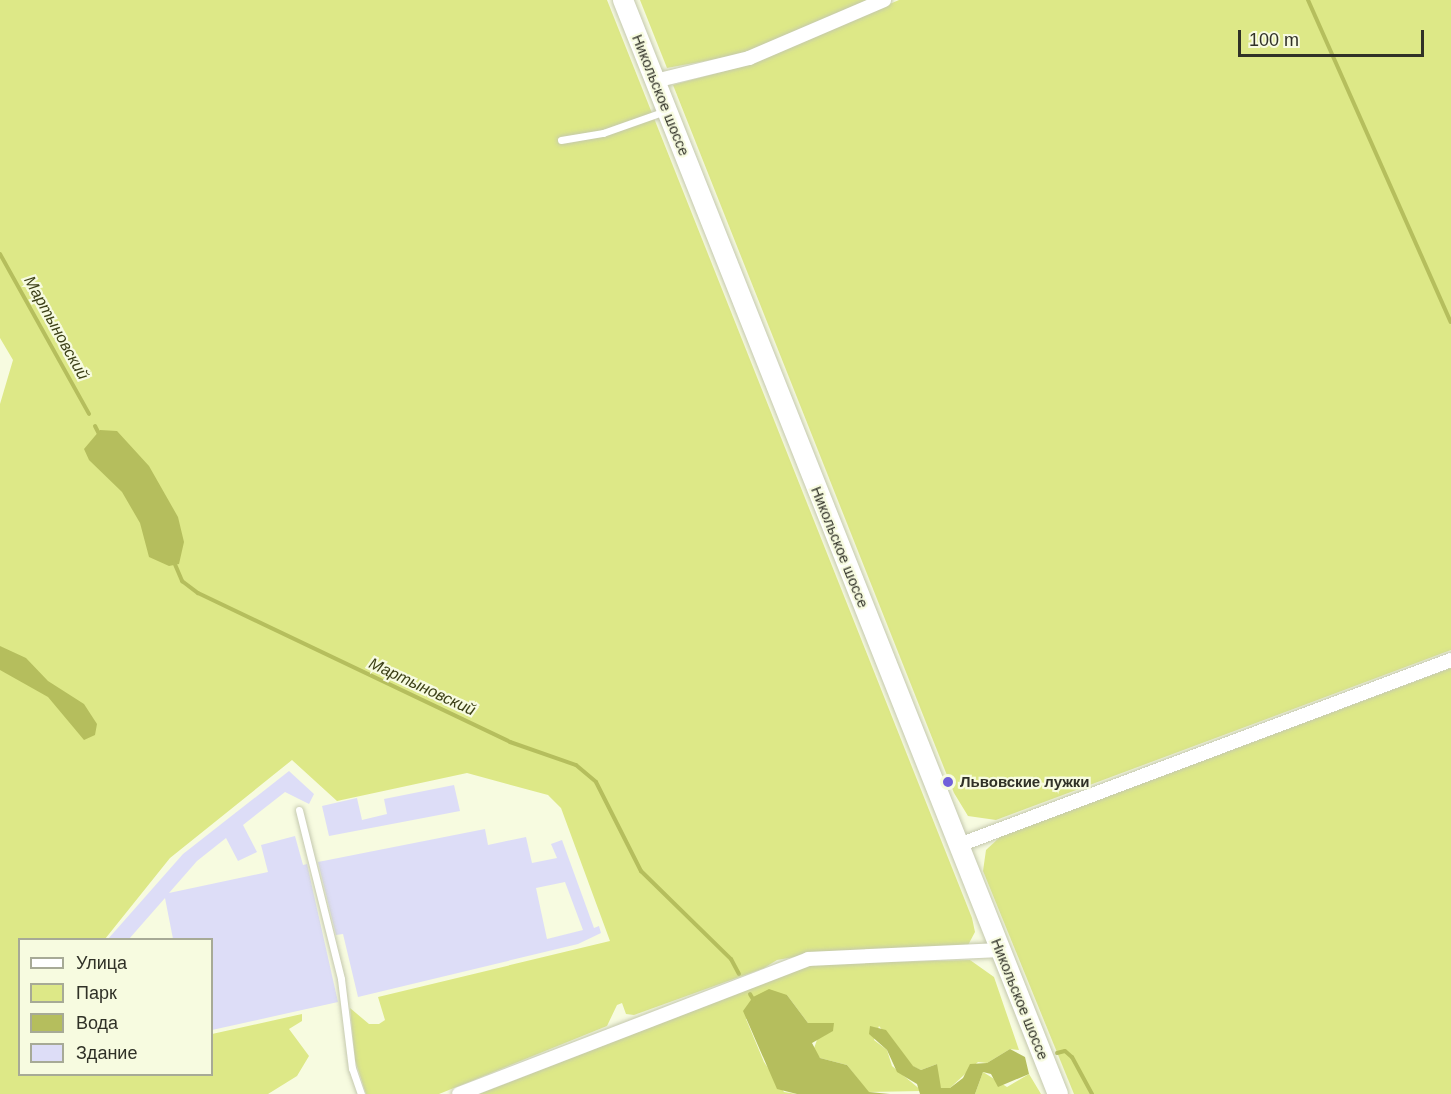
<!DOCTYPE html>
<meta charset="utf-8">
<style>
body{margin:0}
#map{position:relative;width:1451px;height:1094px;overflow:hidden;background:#f7fbe0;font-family:Helvetica,sans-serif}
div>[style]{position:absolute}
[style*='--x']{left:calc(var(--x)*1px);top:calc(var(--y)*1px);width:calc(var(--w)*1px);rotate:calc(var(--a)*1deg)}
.green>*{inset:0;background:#dde887}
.water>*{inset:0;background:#b5be5d}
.stream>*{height:4px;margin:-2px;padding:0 2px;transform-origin:2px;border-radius:2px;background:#b5be5d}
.building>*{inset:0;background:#ddddf7}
.roads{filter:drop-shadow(0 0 2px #c4c8ae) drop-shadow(0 0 2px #c4c8ae)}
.service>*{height:7px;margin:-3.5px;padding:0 3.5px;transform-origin:3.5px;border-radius:3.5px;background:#fff}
.minor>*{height:14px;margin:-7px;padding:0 7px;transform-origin:7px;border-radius:7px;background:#fff}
.secondary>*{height:20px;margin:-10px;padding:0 10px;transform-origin:10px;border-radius:10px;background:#fff}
.dots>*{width:16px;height:16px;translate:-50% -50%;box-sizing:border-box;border:3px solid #f7fbe0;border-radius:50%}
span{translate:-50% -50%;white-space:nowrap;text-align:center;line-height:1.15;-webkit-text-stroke:4.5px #f7fbe0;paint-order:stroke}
.street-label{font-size:15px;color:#303127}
.poi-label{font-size:15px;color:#303127;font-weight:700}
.left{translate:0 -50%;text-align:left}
.water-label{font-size:16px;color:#3c4017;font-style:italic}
.legend{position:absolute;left:18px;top:938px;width:195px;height:138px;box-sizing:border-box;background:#f7fbe0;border:2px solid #a7aa96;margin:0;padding:8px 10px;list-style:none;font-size:18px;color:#303127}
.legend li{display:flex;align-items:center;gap:12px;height:30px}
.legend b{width:30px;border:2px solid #a7aa96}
.scale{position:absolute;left:1238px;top:30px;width:186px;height:27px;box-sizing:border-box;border:3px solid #303127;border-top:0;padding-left:8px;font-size:18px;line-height:21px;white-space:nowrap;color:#303127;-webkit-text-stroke:4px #f7fbe0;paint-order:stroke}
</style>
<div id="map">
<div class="green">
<div style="clip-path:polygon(0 0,607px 0,972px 918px,975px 932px,967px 947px,824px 952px,777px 960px,764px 968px,634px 1015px,626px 1014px,622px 1003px,617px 1005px,607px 1026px,439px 1094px,366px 1094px,355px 1060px,350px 1008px,369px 1024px,379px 1024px,385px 1020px,378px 997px,610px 941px,561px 808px,548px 795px,467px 773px,337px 801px,292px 760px,170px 858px,105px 939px,20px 940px,20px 1074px,212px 1074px,212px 1034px,302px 1014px,302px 1021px,289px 1029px,309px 1056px,297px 1076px,268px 1094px,0 1094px,0 404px,13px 360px,0 338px)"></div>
<div style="clip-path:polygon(640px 0,874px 0,748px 53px,667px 68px)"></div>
<div style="clip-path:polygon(899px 0,1451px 0,1451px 650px,996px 820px,968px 816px,954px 793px,673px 85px,751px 64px)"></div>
<div style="clip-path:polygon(1451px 668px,1451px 1094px,1074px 1094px,983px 871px,986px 850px,1000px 837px)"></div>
<div style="clip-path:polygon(970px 960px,994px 977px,1019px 1050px,1010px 1049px,987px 1063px,978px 1062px,950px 1088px,941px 1088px,937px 1081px,937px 1064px,921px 1070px,912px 1066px,879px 1026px,874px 1040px,887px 1050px,892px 1066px,922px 1091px,868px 1092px,847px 1065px,820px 1058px,813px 1051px,818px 1037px,832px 1031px,825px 1023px,808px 1023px,787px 995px,746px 1019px,764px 1062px,784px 1092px,797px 1094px,479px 1094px,813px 964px)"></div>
<div style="clip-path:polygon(983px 1072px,1007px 1087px,1029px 1074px,1041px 1094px,975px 1094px)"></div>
</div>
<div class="water">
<div style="clip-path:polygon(100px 430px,117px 431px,149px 466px,178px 517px,184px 542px,179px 564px,169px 566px,149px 557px,140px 523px,122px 492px,89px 460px,84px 449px)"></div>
<div style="clip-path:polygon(0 646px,26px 658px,48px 681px,84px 704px,97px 724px,95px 735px,84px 740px,48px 697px,0 670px)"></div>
<div style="clip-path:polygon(769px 989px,787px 995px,808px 1023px,834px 1023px,833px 1031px,812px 1043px,820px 1058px,847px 1065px,869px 1092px,890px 1094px,797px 1094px,777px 1089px,743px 1011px,753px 997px)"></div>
<div style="clip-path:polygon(870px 1026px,886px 1030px,913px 1066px,921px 1070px,937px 1064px,941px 1088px,950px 1088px,963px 1078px,970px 1064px,987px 1063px,1010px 1049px,1025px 1057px,1029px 1074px,998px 1087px,991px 1074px,983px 1072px,975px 1094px,920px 1094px,917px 1084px,897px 1072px,887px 1050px,869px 1034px)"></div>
</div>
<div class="stream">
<div style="--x:1308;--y:0;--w:352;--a:66.1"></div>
<div style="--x:0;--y:254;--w:183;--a:60.9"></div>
<div style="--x:95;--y:426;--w:9;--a:63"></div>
<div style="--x:174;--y:562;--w:21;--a:67"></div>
<div style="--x:182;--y:581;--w:20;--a:37"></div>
<div style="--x:198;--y:593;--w:346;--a:25.5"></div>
<div style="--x:510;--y:742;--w:70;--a:19.2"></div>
<div style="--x:576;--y:765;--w:26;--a:40"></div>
<div style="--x:596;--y:782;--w:100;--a:63.2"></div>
<div style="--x:641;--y:871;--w:126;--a:44.4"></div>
<div style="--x:731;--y:959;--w:17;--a:62"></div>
<div style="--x:750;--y:994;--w:8;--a:60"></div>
<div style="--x:1057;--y:1053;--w:8;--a:-14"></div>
<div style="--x:1065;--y:1051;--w:9;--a:41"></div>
<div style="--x:1072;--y:1057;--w:42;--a:61.6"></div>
</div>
<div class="building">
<div style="clip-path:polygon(289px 771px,314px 794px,309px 804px,285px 792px,243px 825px,257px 852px,238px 861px,226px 838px,197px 861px,169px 893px,268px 872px,261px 845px,295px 836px,303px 865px,307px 864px,338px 1002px,212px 1030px,212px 939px,173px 939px,165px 898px,129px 939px,108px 939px,183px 854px)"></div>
<div style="clip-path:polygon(454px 785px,460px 811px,329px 836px,322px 806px,357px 798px,362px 820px,387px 814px,384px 799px)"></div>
<div style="clip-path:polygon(evenodd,485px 829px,488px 845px,526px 837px,532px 863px,557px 858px,551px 844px,562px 840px,594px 928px,599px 926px,601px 933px,578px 944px,358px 997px,343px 934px,336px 935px,318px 862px,485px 829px,565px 882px,583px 930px,547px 939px,536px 888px,565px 882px)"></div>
</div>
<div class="roads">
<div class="service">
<div style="--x:561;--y:140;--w:43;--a:-9.5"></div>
<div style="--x:603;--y:133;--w:66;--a:-19.5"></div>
<div style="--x:299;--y:810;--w:174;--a:76"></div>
<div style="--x:341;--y:979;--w:90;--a:83"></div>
<div style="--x:352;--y:1068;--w:28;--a:71"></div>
</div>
<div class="minor">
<div style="--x:655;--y:81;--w:97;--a:-13.7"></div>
<div style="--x:749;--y:58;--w:147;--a:-23.2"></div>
<div style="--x:959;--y:845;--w:526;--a:-20.61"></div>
<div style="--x:459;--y:1094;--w:374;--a:-21.1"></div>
<div style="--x:808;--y:959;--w:193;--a:-2.7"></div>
</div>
<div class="secondary">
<div style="--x:623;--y:0;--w:1177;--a:68.32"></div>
</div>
</div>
<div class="dots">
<div style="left:948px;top:782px;background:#7160da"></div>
</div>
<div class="street-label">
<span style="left:661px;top:95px;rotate:68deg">Никольское шоссе</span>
<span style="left:840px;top:547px;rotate:68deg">Никольское шоссе</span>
<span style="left:1020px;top:999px;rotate:68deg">Никольское шоссе</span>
</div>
<div class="poi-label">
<span class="left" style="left:960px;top:782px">Львовские лужки</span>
</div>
<div class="water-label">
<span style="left:56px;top:328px;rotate:61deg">Мартыновский</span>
<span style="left:422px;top:687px;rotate:25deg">Мартыновский</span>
</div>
<ul class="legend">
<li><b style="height:8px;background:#fff"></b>Улица</li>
<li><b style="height:16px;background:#dde887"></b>Парк</li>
<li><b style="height:16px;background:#b5be5d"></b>Вода</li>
<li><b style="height:16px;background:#ddddf7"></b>Здание</li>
</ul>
<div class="scale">100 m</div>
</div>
